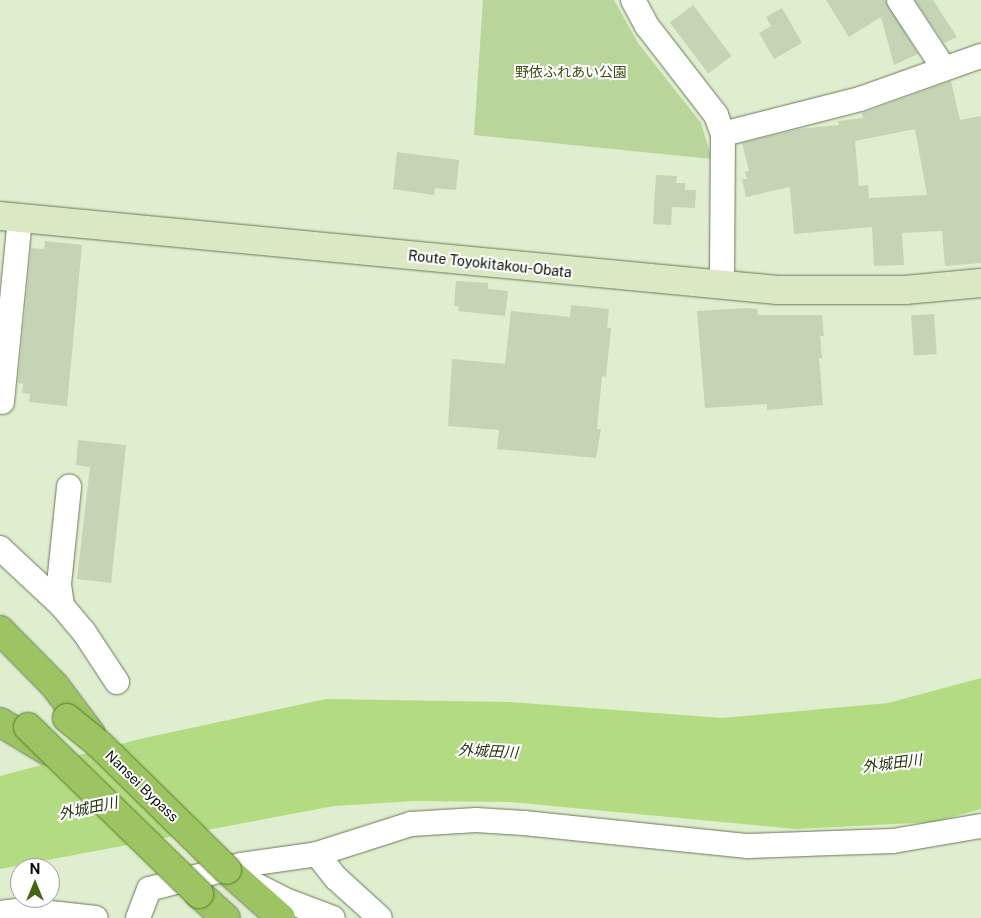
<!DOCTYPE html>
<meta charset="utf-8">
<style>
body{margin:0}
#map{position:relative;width:981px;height:918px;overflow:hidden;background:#deeece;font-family:"Public Sans","Noto Sans JP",sans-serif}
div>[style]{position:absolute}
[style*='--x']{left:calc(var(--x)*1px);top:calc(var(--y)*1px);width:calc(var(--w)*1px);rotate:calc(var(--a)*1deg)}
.green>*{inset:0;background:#b9d59a}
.water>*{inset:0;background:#b3dc82}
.building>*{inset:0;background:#c5d4b4;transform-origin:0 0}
.roads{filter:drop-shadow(0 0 1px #6a785b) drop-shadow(0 0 1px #6a785b)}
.minor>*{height:24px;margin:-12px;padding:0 12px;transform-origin:12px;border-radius:12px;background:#fff}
.secondary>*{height:28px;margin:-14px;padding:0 14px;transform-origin:14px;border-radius:14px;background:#dae9c4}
.trunk>*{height:28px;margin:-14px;padding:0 14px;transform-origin:14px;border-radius:14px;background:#9cc462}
.bridges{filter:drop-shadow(0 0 1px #597a27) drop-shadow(0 0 1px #597a27)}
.trunk-bridge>*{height:28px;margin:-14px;padding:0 14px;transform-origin:14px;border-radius:14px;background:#9cc462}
span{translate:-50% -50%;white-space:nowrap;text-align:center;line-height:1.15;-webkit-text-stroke:4px #fff;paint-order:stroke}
.park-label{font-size:14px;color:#374f0f}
.street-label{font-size:14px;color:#090d04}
.water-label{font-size:15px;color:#273712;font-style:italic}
.north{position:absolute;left:10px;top:858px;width:50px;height:50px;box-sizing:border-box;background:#fff;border:1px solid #9d9e9b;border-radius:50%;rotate:0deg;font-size:14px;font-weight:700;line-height:20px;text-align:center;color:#090d04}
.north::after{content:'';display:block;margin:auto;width:18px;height:22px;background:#466417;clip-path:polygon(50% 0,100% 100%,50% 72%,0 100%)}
</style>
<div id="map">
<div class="green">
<div style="clip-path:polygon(483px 0,614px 0,638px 43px,701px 123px,712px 159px,474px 135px)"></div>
</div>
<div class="water">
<div style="clip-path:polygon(981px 678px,981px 809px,934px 822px,795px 829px,510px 802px,415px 801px,334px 806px,0 869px,0 776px,140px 739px,326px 699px,510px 702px,722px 718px,888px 703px)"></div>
</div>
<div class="building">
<div style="clip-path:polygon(826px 0,885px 0,918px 54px,894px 65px,881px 17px,849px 37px)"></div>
<div style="clip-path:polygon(915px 0,933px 0,957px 37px,944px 43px)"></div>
<div style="left:693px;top:5px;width:64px;height:29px;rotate:53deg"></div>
<div style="clip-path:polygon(782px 8px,802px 43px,774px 59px,759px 33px,771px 26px,766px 17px)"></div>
<div style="clip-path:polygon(evenodd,951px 81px,960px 120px,981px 116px,981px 263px,945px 266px,942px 231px,902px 233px,904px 265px,874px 266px,872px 227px,794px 234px,790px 187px,746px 197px,742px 179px,747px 179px,745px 172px,749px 171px,742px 143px,799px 129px,839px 125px,838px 121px,863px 118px,862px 113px,951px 81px,915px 129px,927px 195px,869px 198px,868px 185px,859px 186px,855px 141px,915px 129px)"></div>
<div style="clip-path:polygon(397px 152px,459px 160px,456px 190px,435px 188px,434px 195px,393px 189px)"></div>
<div style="clip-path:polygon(656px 175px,677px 176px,676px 183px,685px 183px,685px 190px,696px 190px,695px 208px,672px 207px,671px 225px,653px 224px)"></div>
<div style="clip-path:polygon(45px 241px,82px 245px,67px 406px,29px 402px,30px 394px,22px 393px,23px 384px,18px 383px,31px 248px,44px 249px)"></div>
<div style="clip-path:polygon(456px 281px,488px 283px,488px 289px,508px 291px,505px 316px,458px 311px,459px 306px,454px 306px)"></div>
<div style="clip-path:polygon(571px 305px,609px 309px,607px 328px,611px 328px,606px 377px,602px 376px,597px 429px,601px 429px,596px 458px,497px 449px,499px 430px,448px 426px,452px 359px,505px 364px,511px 311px,570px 317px)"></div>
<div style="clip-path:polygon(746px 308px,757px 309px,758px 315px,822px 315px,824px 336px,820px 336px,822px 358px,819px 358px,823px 405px,767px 410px,767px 404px,705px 408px,697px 311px)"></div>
<div style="left:934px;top:314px;width:40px;height:23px;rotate:86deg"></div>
<div style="clip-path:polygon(78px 440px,126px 445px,111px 583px,77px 579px,90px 467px,76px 465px)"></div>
</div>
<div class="roads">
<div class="minor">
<div style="--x:633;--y:0;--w:30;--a:62"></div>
<div style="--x:647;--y:26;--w:113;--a:52.2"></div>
<div style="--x:716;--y:115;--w:20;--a:70"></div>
<div style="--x:723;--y:134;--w:151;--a:90.4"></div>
<div style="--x:899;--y:0;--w:80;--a:56.7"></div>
<div style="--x:723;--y:134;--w:141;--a:-14.3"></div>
<div style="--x:860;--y:99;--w:128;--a:-19.6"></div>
<div style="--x:2;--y:402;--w:185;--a:-84.4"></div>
<div style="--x:0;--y:548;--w:85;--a:43.1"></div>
<div style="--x:62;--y:606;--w:34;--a:50"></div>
<div style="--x:84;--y:632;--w:60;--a:56.6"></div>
<div style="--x:62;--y:606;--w:22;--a:-98"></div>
<div style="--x:59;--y:584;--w:98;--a:-84.1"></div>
<div style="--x:317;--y:854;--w:31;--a:52"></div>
<div style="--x:336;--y:878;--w:59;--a:42.3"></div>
<div style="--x:246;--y:880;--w:44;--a:27.1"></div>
<div style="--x:285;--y:900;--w:51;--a:20.6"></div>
<div style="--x:0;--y:913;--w:23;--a:-7"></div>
<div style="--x:23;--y:910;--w:73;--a:6.3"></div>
<div style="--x:138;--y:918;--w:31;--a:-69"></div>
<div style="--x:149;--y:889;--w:95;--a:-14.6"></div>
<div style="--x:241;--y:865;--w:77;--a:-8.2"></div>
<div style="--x:317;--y:854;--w:99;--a:-17.7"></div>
<div style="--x:411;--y:824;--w:65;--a:-3.5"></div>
<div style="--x:476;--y:820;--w:48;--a:3.6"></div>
<div style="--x:524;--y:823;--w:225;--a:5.9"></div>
<div style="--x:748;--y:846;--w:145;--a:-2"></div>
<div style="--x:893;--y:841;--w:89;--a:-9.7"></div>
</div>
<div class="secondary">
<div style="--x:0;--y:216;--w:781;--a:5.44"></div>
<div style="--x:777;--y:290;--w:128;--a:0"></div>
<div style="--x:905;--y:290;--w:76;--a:-5.3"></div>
</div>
<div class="trunk">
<div style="--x:0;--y:630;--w:78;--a:45.5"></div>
<div style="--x:55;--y:686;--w:60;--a:53.1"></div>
<div style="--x:0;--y:722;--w:54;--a:31.3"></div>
<div style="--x:227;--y:870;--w:72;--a:41.6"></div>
<div style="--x:199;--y:894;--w:36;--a:42"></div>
</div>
</div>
<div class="bridges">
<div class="trunk-bridge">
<div style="--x:67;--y:718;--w:43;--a:39.3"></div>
<div style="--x:100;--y:745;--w:178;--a:44.5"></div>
<div style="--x:28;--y:727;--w:239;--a:44.3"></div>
</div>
</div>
<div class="park-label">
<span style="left:571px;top:72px">野依ふれあい公園</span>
</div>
<div class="street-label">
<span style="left:490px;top:264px;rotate:6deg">Route Toyokitakou-Obata</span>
<span style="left:142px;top:786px;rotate:44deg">Nansei Bypass</span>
</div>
<div class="water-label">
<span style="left:488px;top:751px;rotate:3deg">外城田川</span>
<span style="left:892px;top:763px;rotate:-7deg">外城田川</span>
<span style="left:88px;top:808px;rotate:-12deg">外城田川</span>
</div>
<div class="north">N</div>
</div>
